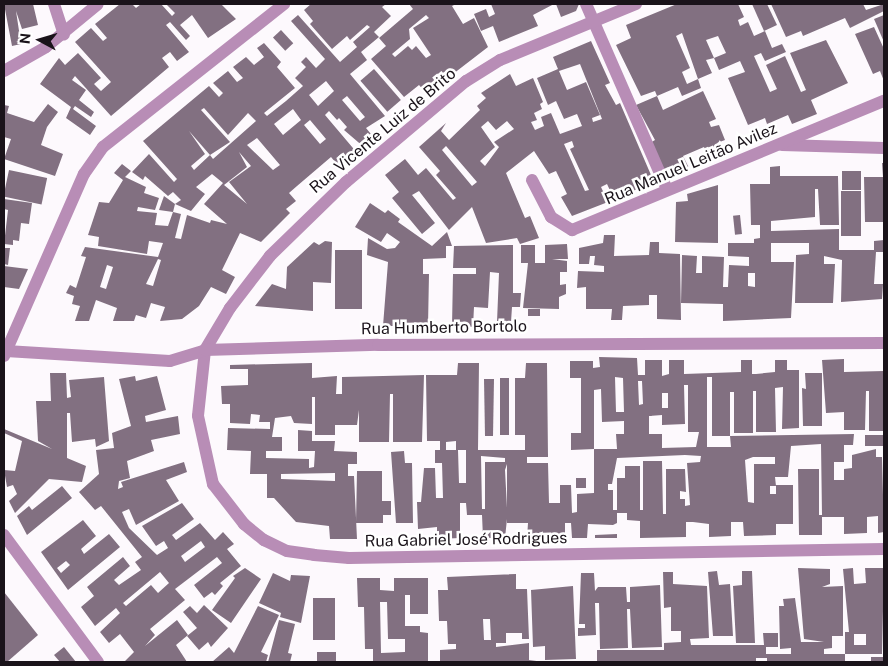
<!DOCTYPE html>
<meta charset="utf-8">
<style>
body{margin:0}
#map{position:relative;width:888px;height:666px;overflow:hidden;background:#fdf9fd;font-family:"Public Sans",sans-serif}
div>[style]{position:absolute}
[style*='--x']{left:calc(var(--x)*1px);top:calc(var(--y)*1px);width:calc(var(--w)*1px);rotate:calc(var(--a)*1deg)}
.building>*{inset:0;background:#827081;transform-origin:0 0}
.street>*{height:12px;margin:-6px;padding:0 6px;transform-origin:6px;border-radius:6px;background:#b88db6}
span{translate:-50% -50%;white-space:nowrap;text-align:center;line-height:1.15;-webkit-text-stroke:5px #fff;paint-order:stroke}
.street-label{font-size:16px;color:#1a131a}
.frame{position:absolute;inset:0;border:5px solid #1a131a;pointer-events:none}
.north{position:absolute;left:15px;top:15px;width:50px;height:50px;-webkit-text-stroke:4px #fff;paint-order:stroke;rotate:276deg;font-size:14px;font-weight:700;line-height:20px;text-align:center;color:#1a131a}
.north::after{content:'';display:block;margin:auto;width:18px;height:22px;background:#1a131a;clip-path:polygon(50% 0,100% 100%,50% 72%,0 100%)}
</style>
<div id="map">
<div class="building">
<div style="clip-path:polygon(4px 4px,33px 4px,38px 25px,22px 29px,16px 11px,21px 44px,12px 46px)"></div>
<div style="clip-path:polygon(120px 4px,132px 4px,136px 8px,141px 4px,161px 4px,172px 16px,175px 13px,166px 4px,221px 4px,236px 19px,208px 38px,192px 15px,180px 25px,190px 36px,186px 40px,170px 22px,166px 25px,189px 52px,177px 61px,170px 52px,162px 58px,169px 67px,111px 116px,75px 76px,72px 80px,86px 90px,79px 100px,94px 112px,91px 117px,75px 106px,73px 109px,96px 126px,90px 135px,66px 118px,71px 107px,40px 84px,59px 58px,65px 65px,78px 53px,101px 78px,94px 84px,101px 91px,111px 82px,75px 42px,91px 28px,103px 41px,107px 38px,95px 24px)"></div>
<div style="clip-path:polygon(evenodd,311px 4px,386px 4px,382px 7px,391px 16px,374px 32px,379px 37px,361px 52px,367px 60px,350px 74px,385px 116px,366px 128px,375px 139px,365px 148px,344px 130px,347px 127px,339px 118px,337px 120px,329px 111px,325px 115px,358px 154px,341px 169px,331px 157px,297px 186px,289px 193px,296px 201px,286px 209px,290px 213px,261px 242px,240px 233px,222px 270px,235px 277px,226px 294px,211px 287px,199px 306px,182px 319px,160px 321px,165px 307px,151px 303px,146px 318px,136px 315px,134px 321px,113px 321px,117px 308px,96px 300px,89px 321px,75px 321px,80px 306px,72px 304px,74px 296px,66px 293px,70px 285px,76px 288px,86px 257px,81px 256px,85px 247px,158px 257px,163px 243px,149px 241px,147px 254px,98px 246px,99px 237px,88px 235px,99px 202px,109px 203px,123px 180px,114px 173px,122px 164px,131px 171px,125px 177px,146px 187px,144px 193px,159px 198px,155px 210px,138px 207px,137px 211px,157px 213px,155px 225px,168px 226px,173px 212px,181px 214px,175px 238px,181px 239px,187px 215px,210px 223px,211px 220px,227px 224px,204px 204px,223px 183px,212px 174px,196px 187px,205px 194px,191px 211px,175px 204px,181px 200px,173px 192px,168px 196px,145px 176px,143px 180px,132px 172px,149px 154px,174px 182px,177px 179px,143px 141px,209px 86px,219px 97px,223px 93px,213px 83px,228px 71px,237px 82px,243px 78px,233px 67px,246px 57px,254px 65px,264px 57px,257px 48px,264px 43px,281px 62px,277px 67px,295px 88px,264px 113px,267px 116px,286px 101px,303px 86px,295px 78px,306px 67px,301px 62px,306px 57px,316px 68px,325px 59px,291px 21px,298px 15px,340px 62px,357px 47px,353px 42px,370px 27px,367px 25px,350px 40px,347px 36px,332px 49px,310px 24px,313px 21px,304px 10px,311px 4px,326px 81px,334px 91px,318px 106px,309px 95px,326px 81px,311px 4px,347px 96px,365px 117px,360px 121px,342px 100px,347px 96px,311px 4px,204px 108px,228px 135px,248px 113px,256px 121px,213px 159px,210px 155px,194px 170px,191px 166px,205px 154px,189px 131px,210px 155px,230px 142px,201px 110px,204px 108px,311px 4px,293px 109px,301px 120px,283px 135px,274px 124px,293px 109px,311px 4px,310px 120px,326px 139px,320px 144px,304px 125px,310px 120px,311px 4px,257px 138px,280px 165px,273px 170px,247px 145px,257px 138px,311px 4px,239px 152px,251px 166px,229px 182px,247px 204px,224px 185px,247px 167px,239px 152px,311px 4px,158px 259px,161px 260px,153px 286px,146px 284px,158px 259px,311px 4px,107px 265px,113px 267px,106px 289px,100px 287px,107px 265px)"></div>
<div style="clip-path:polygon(evenodd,409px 4px,456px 4px,452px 6px,463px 24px,474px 18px,488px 47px,427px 94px,419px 85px,404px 97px,371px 59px,386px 46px,379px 38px,413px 9px,409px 4px,426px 15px,429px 18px,413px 28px,431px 55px,426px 58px,416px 46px,412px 50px,408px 46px,395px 57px,392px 54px,410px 39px,409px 29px,426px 15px)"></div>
<div style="clip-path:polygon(491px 4px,554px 4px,533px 15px,538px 26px,499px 42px,493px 26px,481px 31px,474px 14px,486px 9px,489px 17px,495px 14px)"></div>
<div style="clip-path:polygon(556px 4px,579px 4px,576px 11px,561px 17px)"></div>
<div style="clip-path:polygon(677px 4px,738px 4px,744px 17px,738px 20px,740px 26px,748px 22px,754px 36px,765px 31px,772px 48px,782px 44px,786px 52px,765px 61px,761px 53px,754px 56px,770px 92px,777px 89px,766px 65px,785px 56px,801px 92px,806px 90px,790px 53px,826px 40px,848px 83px,811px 100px,817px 114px,792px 124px,788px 115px,767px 124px,765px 118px,748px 125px,728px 78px,745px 72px,740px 61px,719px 70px,714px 58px,726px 53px,718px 36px,706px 40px,714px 58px,706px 60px,712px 73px,698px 79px,682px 33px,676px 36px,690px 68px,682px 72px,687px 84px,698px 79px,701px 88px,682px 96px,678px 87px,657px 96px,655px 91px,641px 96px,616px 45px,631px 38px,626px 25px)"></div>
<div style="clip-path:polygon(752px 4px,767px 4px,777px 25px,764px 31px)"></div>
<div style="clip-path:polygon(771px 4px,863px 4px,866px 10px,884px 4px,884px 11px,850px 28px,845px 18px,803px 36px,801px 31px,786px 37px)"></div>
<div style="clip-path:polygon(884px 15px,884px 42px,874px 19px)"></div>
<div style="clip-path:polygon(874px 27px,884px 49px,884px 81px,880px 71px,873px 74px,855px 34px)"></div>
<div style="left:281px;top:30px;width:18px;height:11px;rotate:47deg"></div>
<div style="clip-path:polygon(evenodd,591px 41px,610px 83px,605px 85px,616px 105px,620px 103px,654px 182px,614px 199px,607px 184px,601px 187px,608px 202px,572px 216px,561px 197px,567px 194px,556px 171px,549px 174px,534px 151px,506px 173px,525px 218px,530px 216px,539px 238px,520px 244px,517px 238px,486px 243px,472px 207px,449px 230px,419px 191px,412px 195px,435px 223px,422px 234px,392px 198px,399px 192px,385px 175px,405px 159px,418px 175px,426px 168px,453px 200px,456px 198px,436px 175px,440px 171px,419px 147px,446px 123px,441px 131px,449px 140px,480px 110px,477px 106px,486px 98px,481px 93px,510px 74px,516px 86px,533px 78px,543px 102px,540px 104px,542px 109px,534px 113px,537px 120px,531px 122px,535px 130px,544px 126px,541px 117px,551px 113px,560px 134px,582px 126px,577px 114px,564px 119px,556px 101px,548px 105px,537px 78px,558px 69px,553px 57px,591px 41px,580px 64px,602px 119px,593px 122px,592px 118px,600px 115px,586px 82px,567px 90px,559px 71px,580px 64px,591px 41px,488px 121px,496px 130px,507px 121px,514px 129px,494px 142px,499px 147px,485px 166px,480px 161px,495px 147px,481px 127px,488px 121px,591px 41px,572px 141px,574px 147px,570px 149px,589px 190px,585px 191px,564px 144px,572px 141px,591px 41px,446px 146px,477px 182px,472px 186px,442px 150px,446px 146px)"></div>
<div style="left:374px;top:69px;width:41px;height:18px;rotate:49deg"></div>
<div style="clip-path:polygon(703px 91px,716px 119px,709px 122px,711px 127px,719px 125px,725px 140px,717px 143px,723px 155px,710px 160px,704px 147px,683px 156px,689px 168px,666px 177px,650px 143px,655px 140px,636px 105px,657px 96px,663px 110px)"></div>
<div style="clip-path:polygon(48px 104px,58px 112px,47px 127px,41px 145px,63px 154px,55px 176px,4px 159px,11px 139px,4px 137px,4px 105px,9px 106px,7px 113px,34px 122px)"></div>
<div style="clip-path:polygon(882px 163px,884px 163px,884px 222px,865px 222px,864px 177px,883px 177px)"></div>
<div style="clip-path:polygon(evenodd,780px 166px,780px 176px,838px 176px,839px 225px,820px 225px,818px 189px,815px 189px,815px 217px,771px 221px,771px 231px,839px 229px,839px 250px,874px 250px,874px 241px,884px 240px,884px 252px,876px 252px,874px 284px,883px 284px,882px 299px,841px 302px,842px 260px,824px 256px,824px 264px,835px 264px,833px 303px,795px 303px,796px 255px,809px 254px,809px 243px,771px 243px,771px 262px,794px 262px,791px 318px,723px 321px,723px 304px,681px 303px,682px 255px,697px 256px,696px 273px,702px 273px,702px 256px,724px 257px,723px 287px,728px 287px,729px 265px,749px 266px,749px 257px,728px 256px,728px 243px,754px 243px,754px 239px,760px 238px,760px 225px,751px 225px,750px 184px,770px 184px,770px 167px,780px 166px,748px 273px,755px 273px,755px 287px,748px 286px,748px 273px)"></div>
<div style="left:9px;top:170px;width:39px;height:27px;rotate:12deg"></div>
<div style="left:842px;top:171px;width:19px;height:19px"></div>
<div style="clip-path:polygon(718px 185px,718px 243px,675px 242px,676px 202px,688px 201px,687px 194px)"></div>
<div style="left:841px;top:191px;width:20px;height:45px"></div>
<div style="clip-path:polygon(164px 196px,175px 204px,173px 212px,159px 210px)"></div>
<div style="clip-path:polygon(4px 199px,32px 203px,29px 224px,21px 223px,19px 241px,13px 240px,13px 245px,4px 244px,8px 210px,4px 209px)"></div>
<div style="clip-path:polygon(370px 203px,385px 213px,388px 210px,400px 219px,398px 222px,432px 246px,447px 232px,452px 246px,446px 246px,446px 258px,423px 259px,423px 274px,429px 274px,428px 326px,383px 326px,388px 262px,367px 255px,368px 238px,387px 249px,395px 248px,400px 242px,387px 233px,381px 242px,355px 227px)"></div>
<div style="left:740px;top:215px;width:19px;height:7px;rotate:84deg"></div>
<div style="clip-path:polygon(604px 235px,615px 235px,614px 256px,649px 255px,650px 242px,659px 242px,659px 253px,680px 254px,681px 320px,657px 319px,657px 295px,649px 295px,649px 305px,623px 306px,622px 320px,611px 320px,612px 309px,586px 309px,586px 287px,577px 288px,578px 271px,604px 272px,604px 266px,594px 265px,595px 256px,590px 256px,589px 264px,579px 264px,579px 248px,603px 243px)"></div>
<div style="clip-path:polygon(325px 241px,332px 242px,331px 283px,313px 282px,313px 311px,255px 306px,272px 284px,286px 289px,287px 267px,314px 242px,319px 245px)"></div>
<div style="clip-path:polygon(567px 244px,568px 259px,552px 259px,567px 261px,567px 272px,560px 272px,560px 285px,566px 284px,566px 294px,559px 297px,559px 309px,523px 308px,528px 263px,521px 263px,521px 245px,535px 245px,535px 263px,545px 263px,545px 245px)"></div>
<div style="clip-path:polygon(513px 245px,513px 293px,521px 293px,520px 307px,512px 307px,511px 322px,497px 322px,499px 273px,490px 272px,488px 308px,474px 307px,473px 327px,452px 326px,453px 274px,476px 274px,476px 268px,453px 268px,454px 246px)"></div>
<div style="clip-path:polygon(4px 248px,10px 248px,8px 265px,4px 264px)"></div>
<div style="left:335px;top:250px;width:27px;height:59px"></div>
<div style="clip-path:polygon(4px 266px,28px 269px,19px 289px,4px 287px)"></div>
<div style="left:528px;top:309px;width:12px;height:7px"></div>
<div style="clip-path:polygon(evenodd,599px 357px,637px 358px,638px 375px,645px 375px,645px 360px,662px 360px,662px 376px,669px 374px,669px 360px,684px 360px,684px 374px,741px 372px,741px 360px,752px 360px,752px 374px,756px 374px,775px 372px,775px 360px,787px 360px,787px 370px,799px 370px,799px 428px,782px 429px,783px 387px,775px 388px,776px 432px,756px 432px,756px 391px,753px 391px,753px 433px,734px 433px,734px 392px,730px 392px,730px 436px,712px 436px,712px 377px,707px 377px,707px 447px,731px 447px,730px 436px,854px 434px,853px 445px,844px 445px,844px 462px,834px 462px,834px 480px,844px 480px,844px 469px,852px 468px,852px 455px,876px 449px,876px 457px,882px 457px,884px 532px,878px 533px,878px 516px,867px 517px,867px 533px,844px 534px,844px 517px,822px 517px,822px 535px,799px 535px,798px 469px,819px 469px,819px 515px,822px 515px,821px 444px,791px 446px,788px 477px,775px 477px,776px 486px,770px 486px,770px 494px,776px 494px,776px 485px,793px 485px,793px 524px,776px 524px,776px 535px,744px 536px,743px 522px,731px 522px,731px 536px,709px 537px,709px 524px,693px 522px,686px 522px,686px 537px,640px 538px,640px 521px,627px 520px,627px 513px,617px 513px,617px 523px,613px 525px,588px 524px,587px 538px,572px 538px,571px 523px,565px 523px,565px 538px,527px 538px,528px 523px,507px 523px,507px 519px,505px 538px,483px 538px,482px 515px,467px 515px,466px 503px,460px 503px,460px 538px,437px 539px,437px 527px,418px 529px,417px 502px,421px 502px,424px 468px,435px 468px,436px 498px,443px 498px,442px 463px,435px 463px,435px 450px,440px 450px,440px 441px,427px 441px,426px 375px,457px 375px,458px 363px,479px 363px,478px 450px,525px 450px,525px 435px,515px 435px,515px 378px,525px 378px,526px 363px,547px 363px,548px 457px,527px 457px,527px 463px,548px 463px,549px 503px,560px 503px,560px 485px,571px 485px,572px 513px,577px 512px,577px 494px,594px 493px,594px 449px,617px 449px,616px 434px,624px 434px,624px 421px,602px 422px,601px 389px,594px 390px,594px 449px,571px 450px,571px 433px,581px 433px,581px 378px,570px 378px,570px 361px,593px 361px,593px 368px,600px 367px,599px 357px,615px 377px,623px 378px,624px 412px,616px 412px,615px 377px,599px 357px,638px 381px,642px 381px,643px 404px,639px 405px,638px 381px,599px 357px,684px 385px,688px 385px,688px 432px,699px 432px,696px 447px,662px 448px,662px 434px,649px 434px,649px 416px,662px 415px,662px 425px,685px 424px,684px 385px,599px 357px,662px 393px,668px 393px,668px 408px,662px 408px,662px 393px,599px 357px,456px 441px,456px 450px,446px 450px,446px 442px,456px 441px,599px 357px,458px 450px,466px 450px,466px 483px,459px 483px,458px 450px,599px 357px,685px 455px,701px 456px,700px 462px,687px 463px,690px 505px,685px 506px,685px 499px,680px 499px,680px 491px,686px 492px,685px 469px,666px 469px,666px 514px,663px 514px,662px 461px,643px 461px,643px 510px,640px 510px,640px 466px,625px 466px,625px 478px,617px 478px,617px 510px,613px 510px,613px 490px,608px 490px,608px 484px,612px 484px,617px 458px,685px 455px,599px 357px,481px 456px,505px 458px,505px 462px,485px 462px,485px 509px,482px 509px,481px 456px,599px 357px,753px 457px,775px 457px,775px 464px,754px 464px,754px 503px,748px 502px,745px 460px,753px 457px,599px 357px,507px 464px,507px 508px,505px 470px,507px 464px)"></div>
<div style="clip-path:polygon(844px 359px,844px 372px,884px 371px,884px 431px,869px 431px,869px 391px,866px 391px,865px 430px,844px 430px,844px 412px,826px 413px,822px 360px)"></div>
<div style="clip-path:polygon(evenodd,312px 363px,312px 378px,337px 376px,336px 394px,342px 394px,342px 377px,424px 375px,422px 442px,393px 442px,393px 394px,390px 394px,389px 442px,359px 442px,359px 410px,357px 425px,335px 425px,335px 435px,315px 435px,315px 397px,312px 397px,312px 424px,294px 423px,291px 416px,275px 418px,272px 437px,282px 437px,282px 451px,266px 451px,266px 458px,309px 459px,309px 468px,314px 467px,315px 451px,298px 451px,298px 430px,312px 431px,312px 441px,335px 441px,334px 451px,357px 452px,357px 464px,348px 464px,348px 476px,354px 476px,357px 539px,330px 539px,329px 526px,296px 522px,274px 498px,267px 498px,267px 474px,250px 474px,251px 451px,227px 450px,228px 428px,270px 429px,270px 422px,259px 422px,260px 415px,251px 414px,250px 424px,230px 423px,230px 404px,222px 404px,221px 386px,248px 385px,248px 369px,230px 369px,230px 365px,312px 363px,335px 473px,335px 481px,281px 479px,281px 474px,335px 473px)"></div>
<div style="clip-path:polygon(50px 373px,66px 373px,67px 398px,71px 397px,69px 380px,104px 377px,109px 441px,96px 447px,95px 439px,72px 442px,70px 413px,67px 413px,67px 458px,86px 466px,82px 482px,49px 479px,15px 513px,9px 501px,17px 494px,13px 485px,7px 487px,4px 470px,15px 471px,22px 441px,4px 433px,4px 429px,52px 449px,38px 441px,36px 401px,51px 401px)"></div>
<div style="clip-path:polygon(805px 373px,822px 373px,822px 426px,803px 426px,802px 388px,806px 389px)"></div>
<div style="clip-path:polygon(evenodd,135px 376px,136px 381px,157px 376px,166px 410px,145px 416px,146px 422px,178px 416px,180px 434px,151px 440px,154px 451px,127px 461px,130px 478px,119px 481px,118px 489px,123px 487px,121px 482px,184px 462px,187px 472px,166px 480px,179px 501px,136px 525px,129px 509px,122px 512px,129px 528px,157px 555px,168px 548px,164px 541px,156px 546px,142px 526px,182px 503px,194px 519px,172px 535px,176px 540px,200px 523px,215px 540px,223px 532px,234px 544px,227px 549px,241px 566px,220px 583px,223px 586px,215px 595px,212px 592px,204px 598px,194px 585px,222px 563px,217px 557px,175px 589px,185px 600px,150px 629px,155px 635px,145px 646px,177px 620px,188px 635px,176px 645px,187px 662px,124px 662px,134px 652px,120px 634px,109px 643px,100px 632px,120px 613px,116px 608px,95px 626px,81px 607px,94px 596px,87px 587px,123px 557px,130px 566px,114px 580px,119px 585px,141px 570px,135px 562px,142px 557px,101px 506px,95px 510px,79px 492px,99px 474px,96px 450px,114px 448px,112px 433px,131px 426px,119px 379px,135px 376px,201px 541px,205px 547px,185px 562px,181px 556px,201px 541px,135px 376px,160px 572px,169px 583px,158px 593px,151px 585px,126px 606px,123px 603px,160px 572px)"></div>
<div style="left:509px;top:378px;width:57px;height:9px;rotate:90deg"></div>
<div style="clip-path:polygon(484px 379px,494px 379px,493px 436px,485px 436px)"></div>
<div style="left:865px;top:435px;width:19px;height:11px"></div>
<div style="clip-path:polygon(404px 451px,405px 463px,412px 463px,413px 523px,396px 523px,391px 452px)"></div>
<div style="clip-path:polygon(357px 471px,382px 471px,382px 501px,391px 501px,391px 515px,383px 515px,383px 523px,356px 523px)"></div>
<div style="left:576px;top:478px;width:10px;height:10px"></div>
<div style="clip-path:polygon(62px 486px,72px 498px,27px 535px,17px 516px,29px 506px,32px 510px)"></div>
<div style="clip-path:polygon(evenodd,83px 520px,96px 536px,81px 549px,84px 554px,109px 534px,120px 547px,68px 590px,41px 552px,83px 520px,66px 561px,70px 565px,61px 573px,57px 568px,66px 561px)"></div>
<div style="clip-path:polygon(617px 534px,617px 538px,595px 538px,595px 535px)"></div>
<div style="clip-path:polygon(245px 568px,261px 579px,231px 623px,212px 610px,235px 578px,233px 576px)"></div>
<div style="clip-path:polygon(evenodd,798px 568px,830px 569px,830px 584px,822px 587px,843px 586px,843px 636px,832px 636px,832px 648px,824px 649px,824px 654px,845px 654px,845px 632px,849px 632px,843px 569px,853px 568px,854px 584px,866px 583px,865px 568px,884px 568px,882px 654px,845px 654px,845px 662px,767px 662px,767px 658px,756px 658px,756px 662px,597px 662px,597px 650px,664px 650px,664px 643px,681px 642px,681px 631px,671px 631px,671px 607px,664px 608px,663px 572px,673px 572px,673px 584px,707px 586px,709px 638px,690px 639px,691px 645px,764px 645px,763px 633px,778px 633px,778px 647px,766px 647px,766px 654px,791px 654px,791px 648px,780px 649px,779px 606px,784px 606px,783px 599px,795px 598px,801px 642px,824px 642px,804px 639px,798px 568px,854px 634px,866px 634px,866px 645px,854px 645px,854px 634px)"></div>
<div style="clip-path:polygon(717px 571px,719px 585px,730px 584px,733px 636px,713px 636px,708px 572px)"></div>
<div style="clip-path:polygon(742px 571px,752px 571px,755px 643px,736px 643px,733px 586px,742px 585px)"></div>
<div style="clip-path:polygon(273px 573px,290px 581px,291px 575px,310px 576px,301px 623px,280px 617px,281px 613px,259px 603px)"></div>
<div style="clip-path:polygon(581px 573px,594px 573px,595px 591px,598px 587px,626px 587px,627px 602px,630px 602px,630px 587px,660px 585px,662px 647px,632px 648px,630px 609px,627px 609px,628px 648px,600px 649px,599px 603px,595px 603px,596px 635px,578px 636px,578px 628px,585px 628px,585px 624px,579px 624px)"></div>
<div style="clip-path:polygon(evenodd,516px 574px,516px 589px,527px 589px,529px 639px,522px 639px,522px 633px,506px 633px,506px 643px,496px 643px,496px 647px,529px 643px,529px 660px,544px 662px,440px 662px,440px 650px,456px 649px,456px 644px,448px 644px,447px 621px,439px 621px,438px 590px,448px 590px,447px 577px,516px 574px,483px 619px,490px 619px,491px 640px,484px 640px,483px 619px)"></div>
<div style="clip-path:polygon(evenodd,357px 578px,380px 578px,380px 590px,394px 591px,394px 578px,428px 578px,428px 614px,410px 614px,410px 595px,405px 595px,405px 626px,420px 626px,420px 632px,428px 633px,428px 662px,373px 662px,373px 649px,365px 649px,364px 607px,358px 607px,357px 578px,380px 602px,387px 602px,388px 639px,405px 639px,405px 652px,381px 653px,380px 602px)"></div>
<div style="clip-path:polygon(573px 586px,576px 659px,545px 660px,545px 646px,533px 647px,531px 590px)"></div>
<div style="clip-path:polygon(4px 592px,38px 635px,7px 662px,4px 662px)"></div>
<div style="left:313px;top:598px;width:22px;height:42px"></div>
<div style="clip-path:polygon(204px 605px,228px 628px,211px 647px,208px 642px,199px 650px,187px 636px,197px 628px,183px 612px,190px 606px,197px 613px)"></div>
<div style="clip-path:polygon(258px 606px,279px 615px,261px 652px,268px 655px,266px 662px,212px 662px,229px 647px,234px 653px)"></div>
<div style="clip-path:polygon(279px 620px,295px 624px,288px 653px,292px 654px,290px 662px,268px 662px)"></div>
<div style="clip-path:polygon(64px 647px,76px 662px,60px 662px,54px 655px)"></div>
<div style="left:317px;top:652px;width:19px;height:10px"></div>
<div style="left:871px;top:657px;width:13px;height:5px"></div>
</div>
<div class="street">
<div style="--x:54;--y:4;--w:32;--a:72"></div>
<div style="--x:586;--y:4;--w:202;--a:66.4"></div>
<div style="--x:636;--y:4;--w:147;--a:157.6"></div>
<div style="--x:500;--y:60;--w:40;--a:148"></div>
<div style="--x:466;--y:81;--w:157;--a:139.9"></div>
<div style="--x:346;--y:182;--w:106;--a:135.8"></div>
<div style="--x:270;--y:256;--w:66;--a:127.6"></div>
<div style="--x:230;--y:308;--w:49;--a:120.8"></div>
<div style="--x:205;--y:350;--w:66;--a:96.1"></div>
<div style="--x:198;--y:416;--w:70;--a:77.6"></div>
<div style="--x:213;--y:484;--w:51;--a:52.2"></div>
<div style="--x:244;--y:524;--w:26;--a:39"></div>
<div style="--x:264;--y:540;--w:25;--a:26"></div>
<div style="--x:287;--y:551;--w:27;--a:8"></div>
<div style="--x:314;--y:555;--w:35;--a:5"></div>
<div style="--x:349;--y:558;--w:535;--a:-0.96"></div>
<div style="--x:4;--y:71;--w:48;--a:-29.7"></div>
<div style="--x:46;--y:47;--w:67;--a:-39.6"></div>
<div style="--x:782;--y:145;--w:102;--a:1.7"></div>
<div style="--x:532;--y:180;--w:42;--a:62.8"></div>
<div style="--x:551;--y:217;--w:25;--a:32"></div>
<div style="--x:572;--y:230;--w:338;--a:-22.5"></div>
<div style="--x:6;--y:351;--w:164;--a:3.5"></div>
<div style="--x:170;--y:361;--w:37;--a:-17"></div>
<div style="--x:205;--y:350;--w:173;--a:-1.7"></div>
<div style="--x:378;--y:345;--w:506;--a:-0.23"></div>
<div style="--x:4;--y:356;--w:199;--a:-66.3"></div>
<div style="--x:84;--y:174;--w:33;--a:-55"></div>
<div style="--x:103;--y:147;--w:231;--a:-38.3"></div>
<div style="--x:4;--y:535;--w:158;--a:53.5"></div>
</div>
<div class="street-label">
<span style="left:383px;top:131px;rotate:-40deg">Rua Vicente Luiz de Brito</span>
<span style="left:691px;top:164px;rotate:-23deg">Rua Manuel Leitão Avilez</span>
<span style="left:444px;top:328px;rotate:-1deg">Rua Humberto Bortolo</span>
<span style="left:466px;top:540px;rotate:-1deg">Rua Gabriel José Rodrigues</span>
</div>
<div class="frame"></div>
<div class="north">N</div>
</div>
